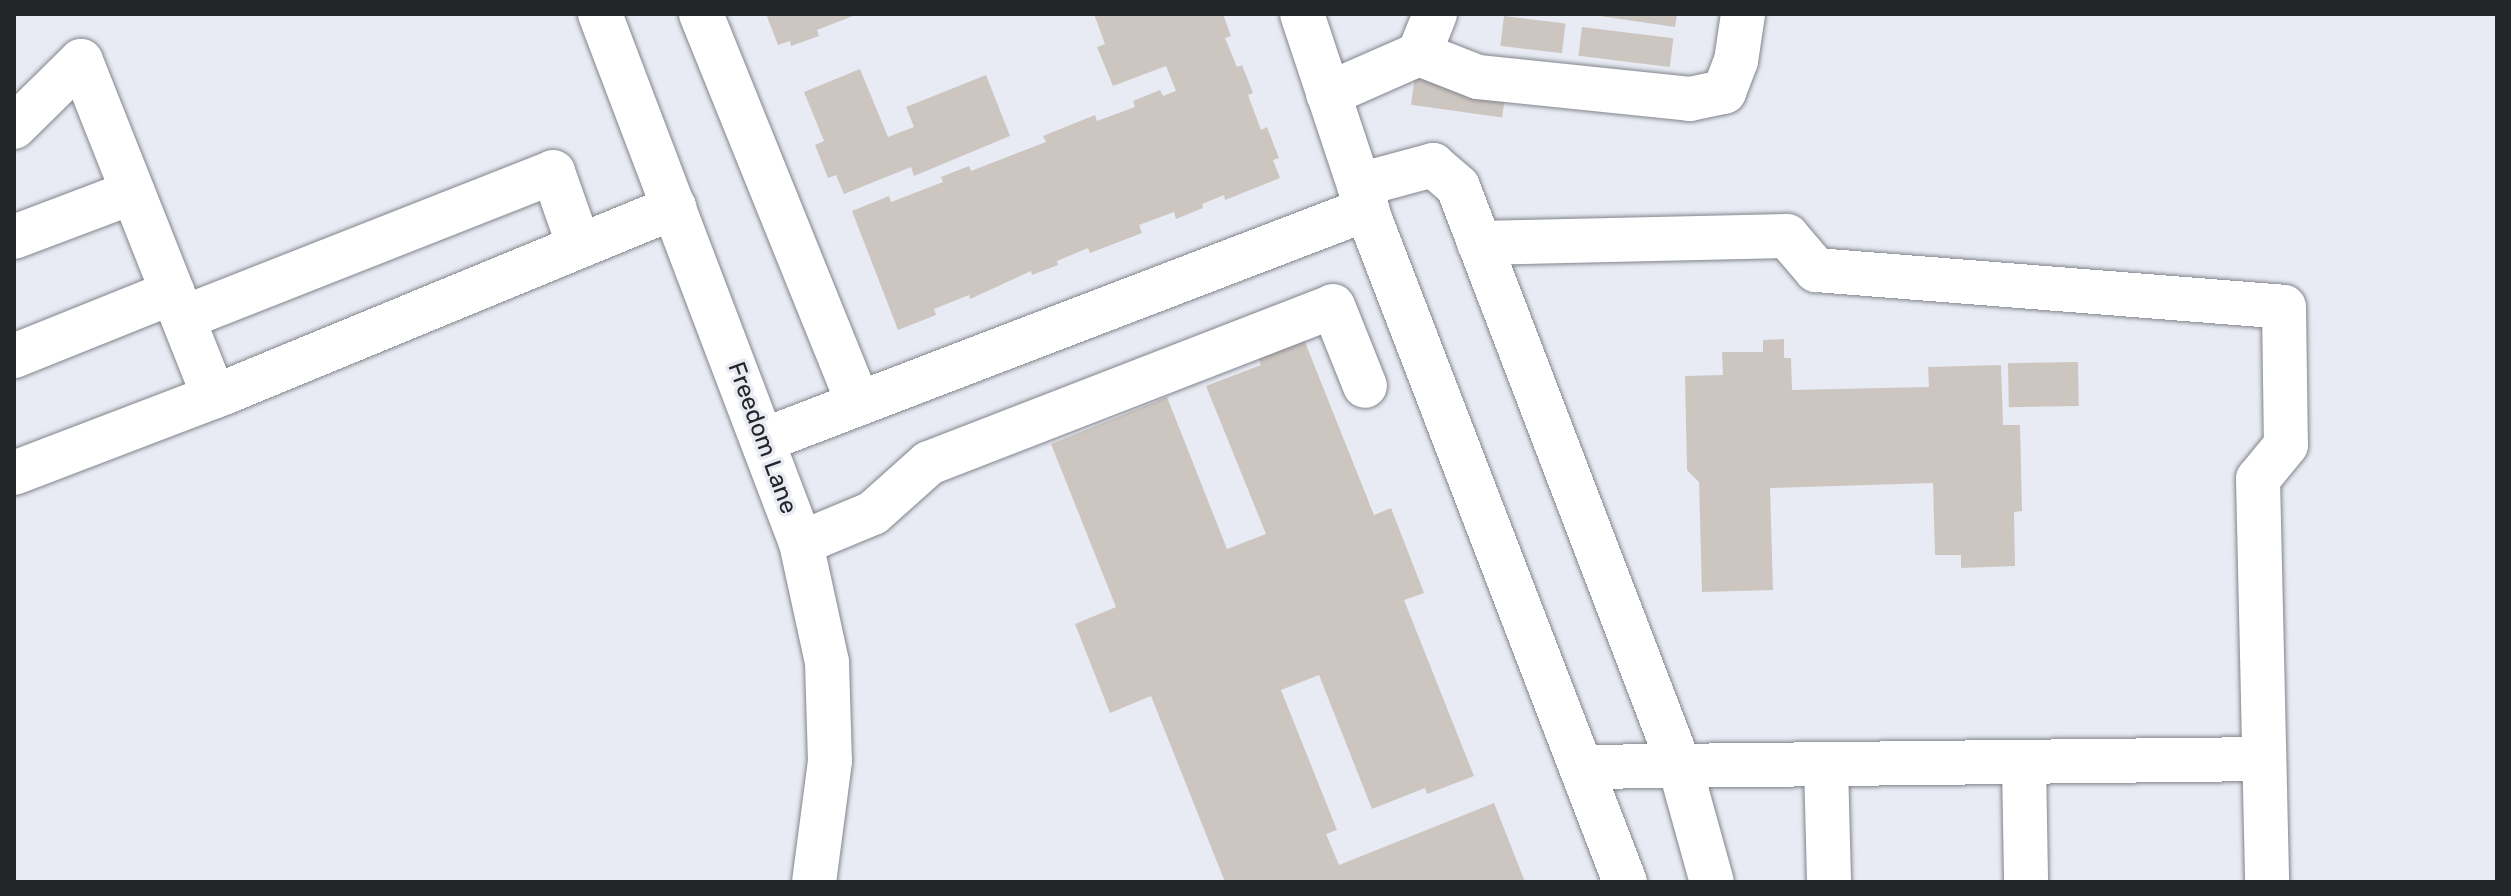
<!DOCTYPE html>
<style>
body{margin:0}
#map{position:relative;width:2511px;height:896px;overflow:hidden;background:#e8ebf3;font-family:Rubik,sans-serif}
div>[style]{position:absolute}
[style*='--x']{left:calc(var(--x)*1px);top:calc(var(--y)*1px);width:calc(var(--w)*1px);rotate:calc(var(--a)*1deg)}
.building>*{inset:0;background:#cdc6c0;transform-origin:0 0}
.roads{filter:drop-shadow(0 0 2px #82848c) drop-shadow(0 0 2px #82848c)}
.minor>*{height:44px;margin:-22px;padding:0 22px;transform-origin:22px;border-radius:22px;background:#fff}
span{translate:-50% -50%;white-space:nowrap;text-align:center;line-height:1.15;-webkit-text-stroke:7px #e8ebf3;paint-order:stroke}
.street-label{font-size:24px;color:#242528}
.frame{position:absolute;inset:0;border:16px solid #242528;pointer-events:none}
</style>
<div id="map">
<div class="building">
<div style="clip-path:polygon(766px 14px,858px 14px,817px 30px,819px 36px,791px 46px,790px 41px,778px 45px)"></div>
<div style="clip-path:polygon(1094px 14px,1223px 14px,1231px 36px,1225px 38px,1237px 67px,1242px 65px,1253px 93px,1248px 95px,1261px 130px,1267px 127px,1279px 158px,1273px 160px,1280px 178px,1225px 200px,1224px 195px,1202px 204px,1203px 208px,1176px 219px,1174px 212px,1139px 225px,1142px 233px,1090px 253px,1088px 248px,1057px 261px,1058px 265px,1032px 275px,1031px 271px,970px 299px,969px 295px,934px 309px,936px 315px,898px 330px,852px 211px,889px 196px,891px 202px,943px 182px,941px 177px,969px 166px,971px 171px,1046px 142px,1043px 136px,1095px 115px,1097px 121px,1135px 107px,1133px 101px,1160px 90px,1163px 96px,1176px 91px,1166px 66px,1113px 86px,1097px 47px,1105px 44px)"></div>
<div style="clip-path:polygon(1586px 14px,1677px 14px,1675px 27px)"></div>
<div style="left:1504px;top:16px;width:62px;height:30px;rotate:7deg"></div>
<div style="left:1582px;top:27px;width:92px;height:29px;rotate:7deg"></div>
<div style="clip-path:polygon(860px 69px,888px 137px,914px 127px,906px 107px,986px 75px,1010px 136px,914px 176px,911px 167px,844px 194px,836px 175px,828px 178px,815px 145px,824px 141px,804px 92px)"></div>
<div style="left:1415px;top:76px;width:92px;height:29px;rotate:8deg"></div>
<div style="clip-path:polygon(1303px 337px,1374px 515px,1391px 508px,1424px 593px,1404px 600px,1474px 776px,1427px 794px,1425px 788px,1372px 809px,1319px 675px,1281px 690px,1337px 830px,1326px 834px,1339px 865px,1494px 803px,1525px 882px,1225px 882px,1151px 696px,1110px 713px,1075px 624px,1116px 607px,1051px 444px,1167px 397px,1227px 549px,1266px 534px,1206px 386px,1261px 365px,1258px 356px)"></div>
<div style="clip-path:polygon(1784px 339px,1784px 358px,1791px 358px,1792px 390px,1929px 387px,1928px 367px,2001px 365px,2003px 425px,2020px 425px,2022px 511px,2014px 512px,2015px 566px,1961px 568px,1961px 555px,1935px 555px,1933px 483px,1770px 488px,1773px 590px,1702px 592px,1699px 482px,1687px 470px,1685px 376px,1723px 375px,1722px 352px,1763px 352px,1763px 340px)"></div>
<div style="left:2078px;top:362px;width:44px;height:70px;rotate:89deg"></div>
</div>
<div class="roads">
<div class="minor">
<div style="--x:600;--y:14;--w:566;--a:69.2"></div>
<div style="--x:801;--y:543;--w:122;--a:77.7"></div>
<div style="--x:827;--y:662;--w:99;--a:88.3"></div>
<div style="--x:830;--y:761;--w:122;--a:97.5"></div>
<div style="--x:701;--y:14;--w:419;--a:68"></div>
<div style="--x:1302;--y:14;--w:221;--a:71.6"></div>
<div style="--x:1372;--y:224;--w:705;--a:68.97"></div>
<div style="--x:1419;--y:54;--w:43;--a:-68.2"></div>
<div style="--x:1328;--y:94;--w:99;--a:-23.7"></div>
<div style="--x:1419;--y:54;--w:63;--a:21.3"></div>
<div style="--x:1478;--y:77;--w:213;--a:5.9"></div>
<div style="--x:1690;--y:99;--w:35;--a:-12"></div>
<div style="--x:1724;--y:92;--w:33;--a:-69"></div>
<div style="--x:1736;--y:61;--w:48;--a:-81.5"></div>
<div style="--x:14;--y:127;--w:94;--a:-44.6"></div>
<div style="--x:81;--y:61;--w:361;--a:68.4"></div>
<div style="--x:1359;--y:185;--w:77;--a:-15.1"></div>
<div style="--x:1433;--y:165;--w:33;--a:41"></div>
<div style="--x:1458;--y:187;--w:621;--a:69.06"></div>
<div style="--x:1680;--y:767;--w:119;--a:74.5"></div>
<div style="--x:14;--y:237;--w:127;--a:-20.7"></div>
<div style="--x:1479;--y:243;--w:308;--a:-1.3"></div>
<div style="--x:1787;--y:236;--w:45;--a:49.5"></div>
<div style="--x:1816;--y:270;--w:469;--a:4.5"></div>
<div style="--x:2284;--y:307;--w:138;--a:89.2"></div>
<div style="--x:2286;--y:445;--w:44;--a:129.5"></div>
<div style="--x:2258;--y:479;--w:403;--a:88.7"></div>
<div style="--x:183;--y:318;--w:398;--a:-21.5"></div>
<div style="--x:553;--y:172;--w:78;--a:70.6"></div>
<div style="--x:14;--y:356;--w:171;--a:-21.9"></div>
<div style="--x:764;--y:440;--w:646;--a:-20.96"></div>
<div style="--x:14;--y:473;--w:227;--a:-20.9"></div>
<div style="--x:226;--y:392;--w:485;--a:-22.4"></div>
<div style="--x:801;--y:543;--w:78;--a:-22.6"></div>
<div style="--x:873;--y:513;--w:75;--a:-41.8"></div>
<div style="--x:929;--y:463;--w:433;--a:-21.2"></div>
<div style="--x:1333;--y:306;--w:86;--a:68.2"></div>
<div style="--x:2024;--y:763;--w:119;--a:89"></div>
<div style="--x:1826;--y:765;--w:117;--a:88.5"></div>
<div style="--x:1581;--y:767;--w:682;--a:-0.67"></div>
</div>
</div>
<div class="street-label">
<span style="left:762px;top:438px;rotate:70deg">Freedom Lane</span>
</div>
<div class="frame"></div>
</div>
